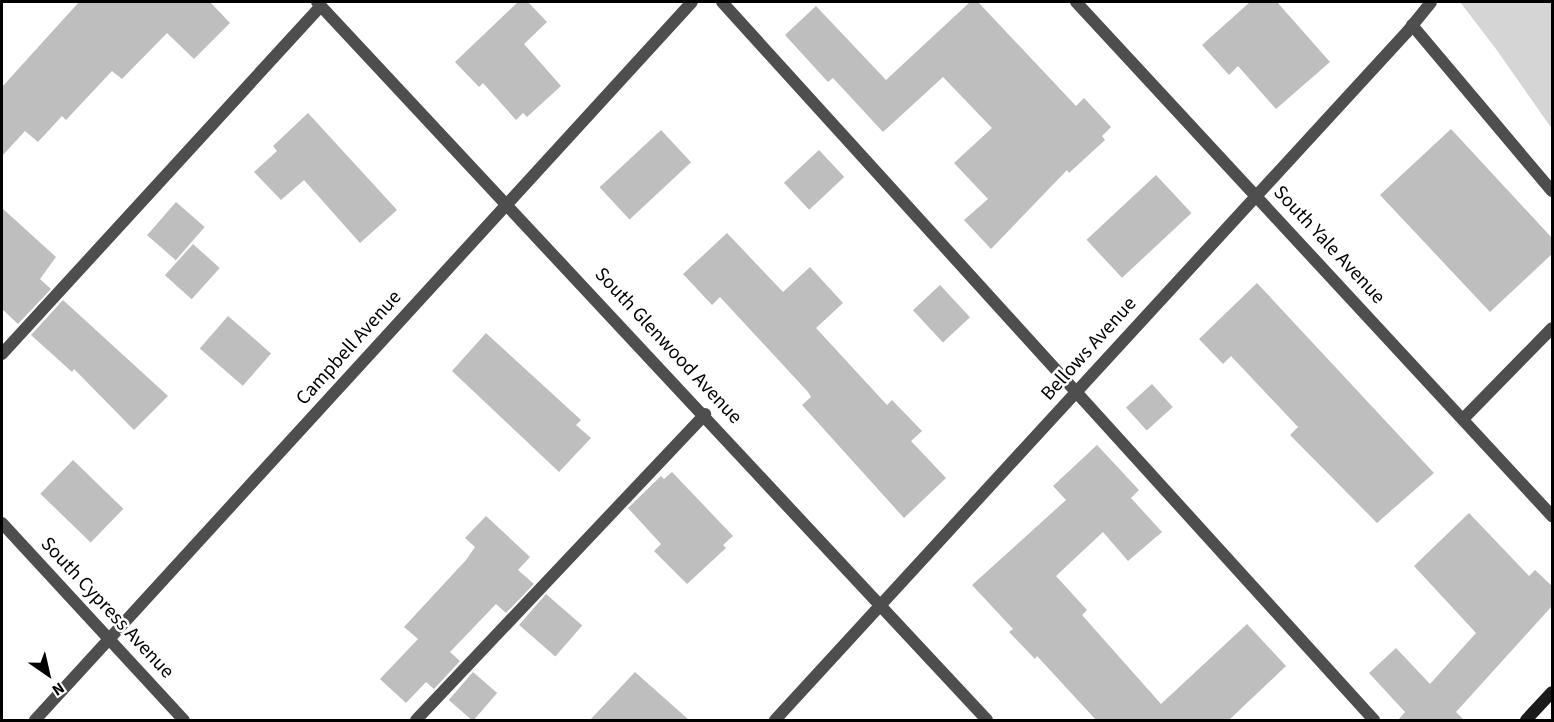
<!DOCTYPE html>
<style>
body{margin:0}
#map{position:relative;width:1554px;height:722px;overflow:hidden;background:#fff;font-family:"Source Sans 3",sans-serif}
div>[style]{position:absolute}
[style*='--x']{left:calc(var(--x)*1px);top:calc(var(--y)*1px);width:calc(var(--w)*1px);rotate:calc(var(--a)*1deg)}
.green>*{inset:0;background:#d5d5d5}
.building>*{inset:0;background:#bebebe;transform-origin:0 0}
.lane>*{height:12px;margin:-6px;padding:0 6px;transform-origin:6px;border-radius:6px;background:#4e4e4e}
.street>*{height:12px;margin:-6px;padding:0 6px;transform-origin:6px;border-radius:6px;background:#4e4e4e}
.secondary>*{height:12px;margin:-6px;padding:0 6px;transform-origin:6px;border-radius:6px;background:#1b1b1b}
span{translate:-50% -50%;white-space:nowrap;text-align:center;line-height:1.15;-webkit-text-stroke:5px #fff;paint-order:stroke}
.street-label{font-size:20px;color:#000}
.frame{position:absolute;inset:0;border:3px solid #000;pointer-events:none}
.north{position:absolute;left:18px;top:644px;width:60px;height:60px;-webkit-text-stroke:4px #fff;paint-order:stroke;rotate:146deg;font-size:16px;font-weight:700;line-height:24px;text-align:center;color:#000}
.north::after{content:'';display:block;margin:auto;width:21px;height:27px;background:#000;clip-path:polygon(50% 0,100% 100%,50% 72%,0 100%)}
</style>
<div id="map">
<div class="green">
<div style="clip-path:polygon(1460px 2px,1552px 2px,1552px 129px,1496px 49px)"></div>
</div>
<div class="building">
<div style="clip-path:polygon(79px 2px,210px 2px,230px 23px,194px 59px,167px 33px,122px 79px,112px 71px,66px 120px,62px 116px,38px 142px,25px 131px,2px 156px,2px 87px)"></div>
<div style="clip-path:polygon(518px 2px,528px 2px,547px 22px,524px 44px,561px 86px,527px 117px,523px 113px,516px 120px,483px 83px,479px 87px,455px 62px)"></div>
<div style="clip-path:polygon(970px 2px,978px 2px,1076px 106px,1084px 98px,1111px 127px,1102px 136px,1105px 140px,1069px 173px,1067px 170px,991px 249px,964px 220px,988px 199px,954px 163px,992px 128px,943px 77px,883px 132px,833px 78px,828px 82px,785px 35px,816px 6px,886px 80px)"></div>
<div style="clip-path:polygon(1250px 2px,1277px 2px,1330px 62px,1276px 109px,1238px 66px,1229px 75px,1202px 45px)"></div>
<div style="clip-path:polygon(308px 113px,397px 210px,360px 243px,304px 180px,281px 200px,254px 172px,277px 151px,273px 146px)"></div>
<div style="clip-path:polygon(1451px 129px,1552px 238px,1552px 254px,1490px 312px,1380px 195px)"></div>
<div style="left:661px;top:130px;width:44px;height:84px;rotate:47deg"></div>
<div style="left:819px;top:150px;width:37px;height:48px;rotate:47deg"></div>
<div style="left:1156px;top:175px;width:52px;height:95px;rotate:47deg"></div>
<div style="left:176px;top:202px;width:38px;height:44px;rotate:41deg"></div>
<div style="clip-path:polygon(2px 208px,56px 257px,40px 279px,51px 289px,18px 324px,2px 309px)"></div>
<div style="clip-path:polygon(727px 233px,783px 292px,810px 267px,843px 303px,816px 328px,887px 405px,892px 400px,922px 431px,911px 441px,946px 478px,904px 518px,802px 405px,811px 397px,808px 392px,720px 297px,712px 305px,683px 274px)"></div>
<div style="left:193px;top:244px;width:36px;height:42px;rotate:42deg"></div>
<div style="clip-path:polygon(1257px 283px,1434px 473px,1377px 523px,1290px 435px,1298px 427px,1231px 356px,1223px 364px,1199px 339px)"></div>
<div style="left:940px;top:285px;width:44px;height:37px;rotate:47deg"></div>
<div style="clip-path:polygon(63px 300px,168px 396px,134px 430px,74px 369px,72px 372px,31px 335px)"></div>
<div style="left:228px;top:316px;width:57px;height:43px;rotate:41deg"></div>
<div style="clip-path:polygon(486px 333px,581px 420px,576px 425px,591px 438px,559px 472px,452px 371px)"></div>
<div style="left:1152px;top:384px;width:31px;height:35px;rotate:48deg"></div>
<div style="clip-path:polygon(1097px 445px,1139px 490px,1131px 498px,1162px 532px,1128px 561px,1103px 532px,1056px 576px,1087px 610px,1082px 615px,1161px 704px,1247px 624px,1286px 666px,1229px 720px,1096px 720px,1037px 656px,1035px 659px,1009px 632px,1013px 629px,972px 585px,1066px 500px,1053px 486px)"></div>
<div style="left:73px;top:460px;width:70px;height:47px;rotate:44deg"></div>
<div style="clip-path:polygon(672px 472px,733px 536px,723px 545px,726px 548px,687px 584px,654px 551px,661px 544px,628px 508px,661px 476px,664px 479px)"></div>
<div style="clip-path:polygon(1469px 513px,1529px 576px,1535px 570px,1552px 586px,1552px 606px,1456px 712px,1464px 720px,1398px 720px,1405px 712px,1369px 673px,1396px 648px,1430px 684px,1476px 633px,1414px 566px)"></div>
<div style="clip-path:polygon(486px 516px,530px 557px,518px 570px,534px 584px,506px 613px,496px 604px,450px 652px,460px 661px,434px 689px,426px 682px,406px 703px,380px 679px,418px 639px,404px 627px,466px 560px,475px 547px,465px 538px)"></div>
<div style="left:546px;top:594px;width:48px;height:41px;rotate:41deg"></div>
<div style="left:473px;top:672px;width:32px;height:37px;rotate:41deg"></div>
<div style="clip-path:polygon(635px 672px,689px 720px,590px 720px)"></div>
</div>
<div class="lane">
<div style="--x:722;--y:2;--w:970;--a:47.76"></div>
<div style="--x:1412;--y:25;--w:217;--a:49.9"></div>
<div style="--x:2;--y:354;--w:472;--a:-47.5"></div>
<div style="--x:1463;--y:419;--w:127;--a:-45.6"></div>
<div style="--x:416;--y:720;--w:421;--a:-46.6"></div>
</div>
<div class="street">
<div style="--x:317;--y:2;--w:982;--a:46.98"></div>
<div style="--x:1076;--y:2;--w:701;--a:47.2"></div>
<div style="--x:2;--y:523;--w:268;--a:47.3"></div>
<div style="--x:35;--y:720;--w:973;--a:-47.54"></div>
<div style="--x:775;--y:720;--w:934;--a:-47.43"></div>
<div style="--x:1407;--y:32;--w:38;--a:-51"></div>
</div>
<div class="secondary">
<div style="--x:1526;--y:720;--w:38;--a:-47"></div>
</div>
<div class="street-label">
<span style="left:1329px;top:245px;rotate:47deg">South Yale Avenue</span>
<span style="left:668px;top:346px;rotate:47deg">South Glenwood Avenue</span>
<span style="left:349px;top:348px;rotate:-48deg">Campbell Avenue</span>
<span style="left:1089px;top:349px;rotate:-48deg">Bellows Avenue</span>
<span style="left:107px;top:608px;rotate:47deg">South Cypress Avenue</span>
</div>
<div class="frame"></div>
<div class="north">N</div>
</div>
